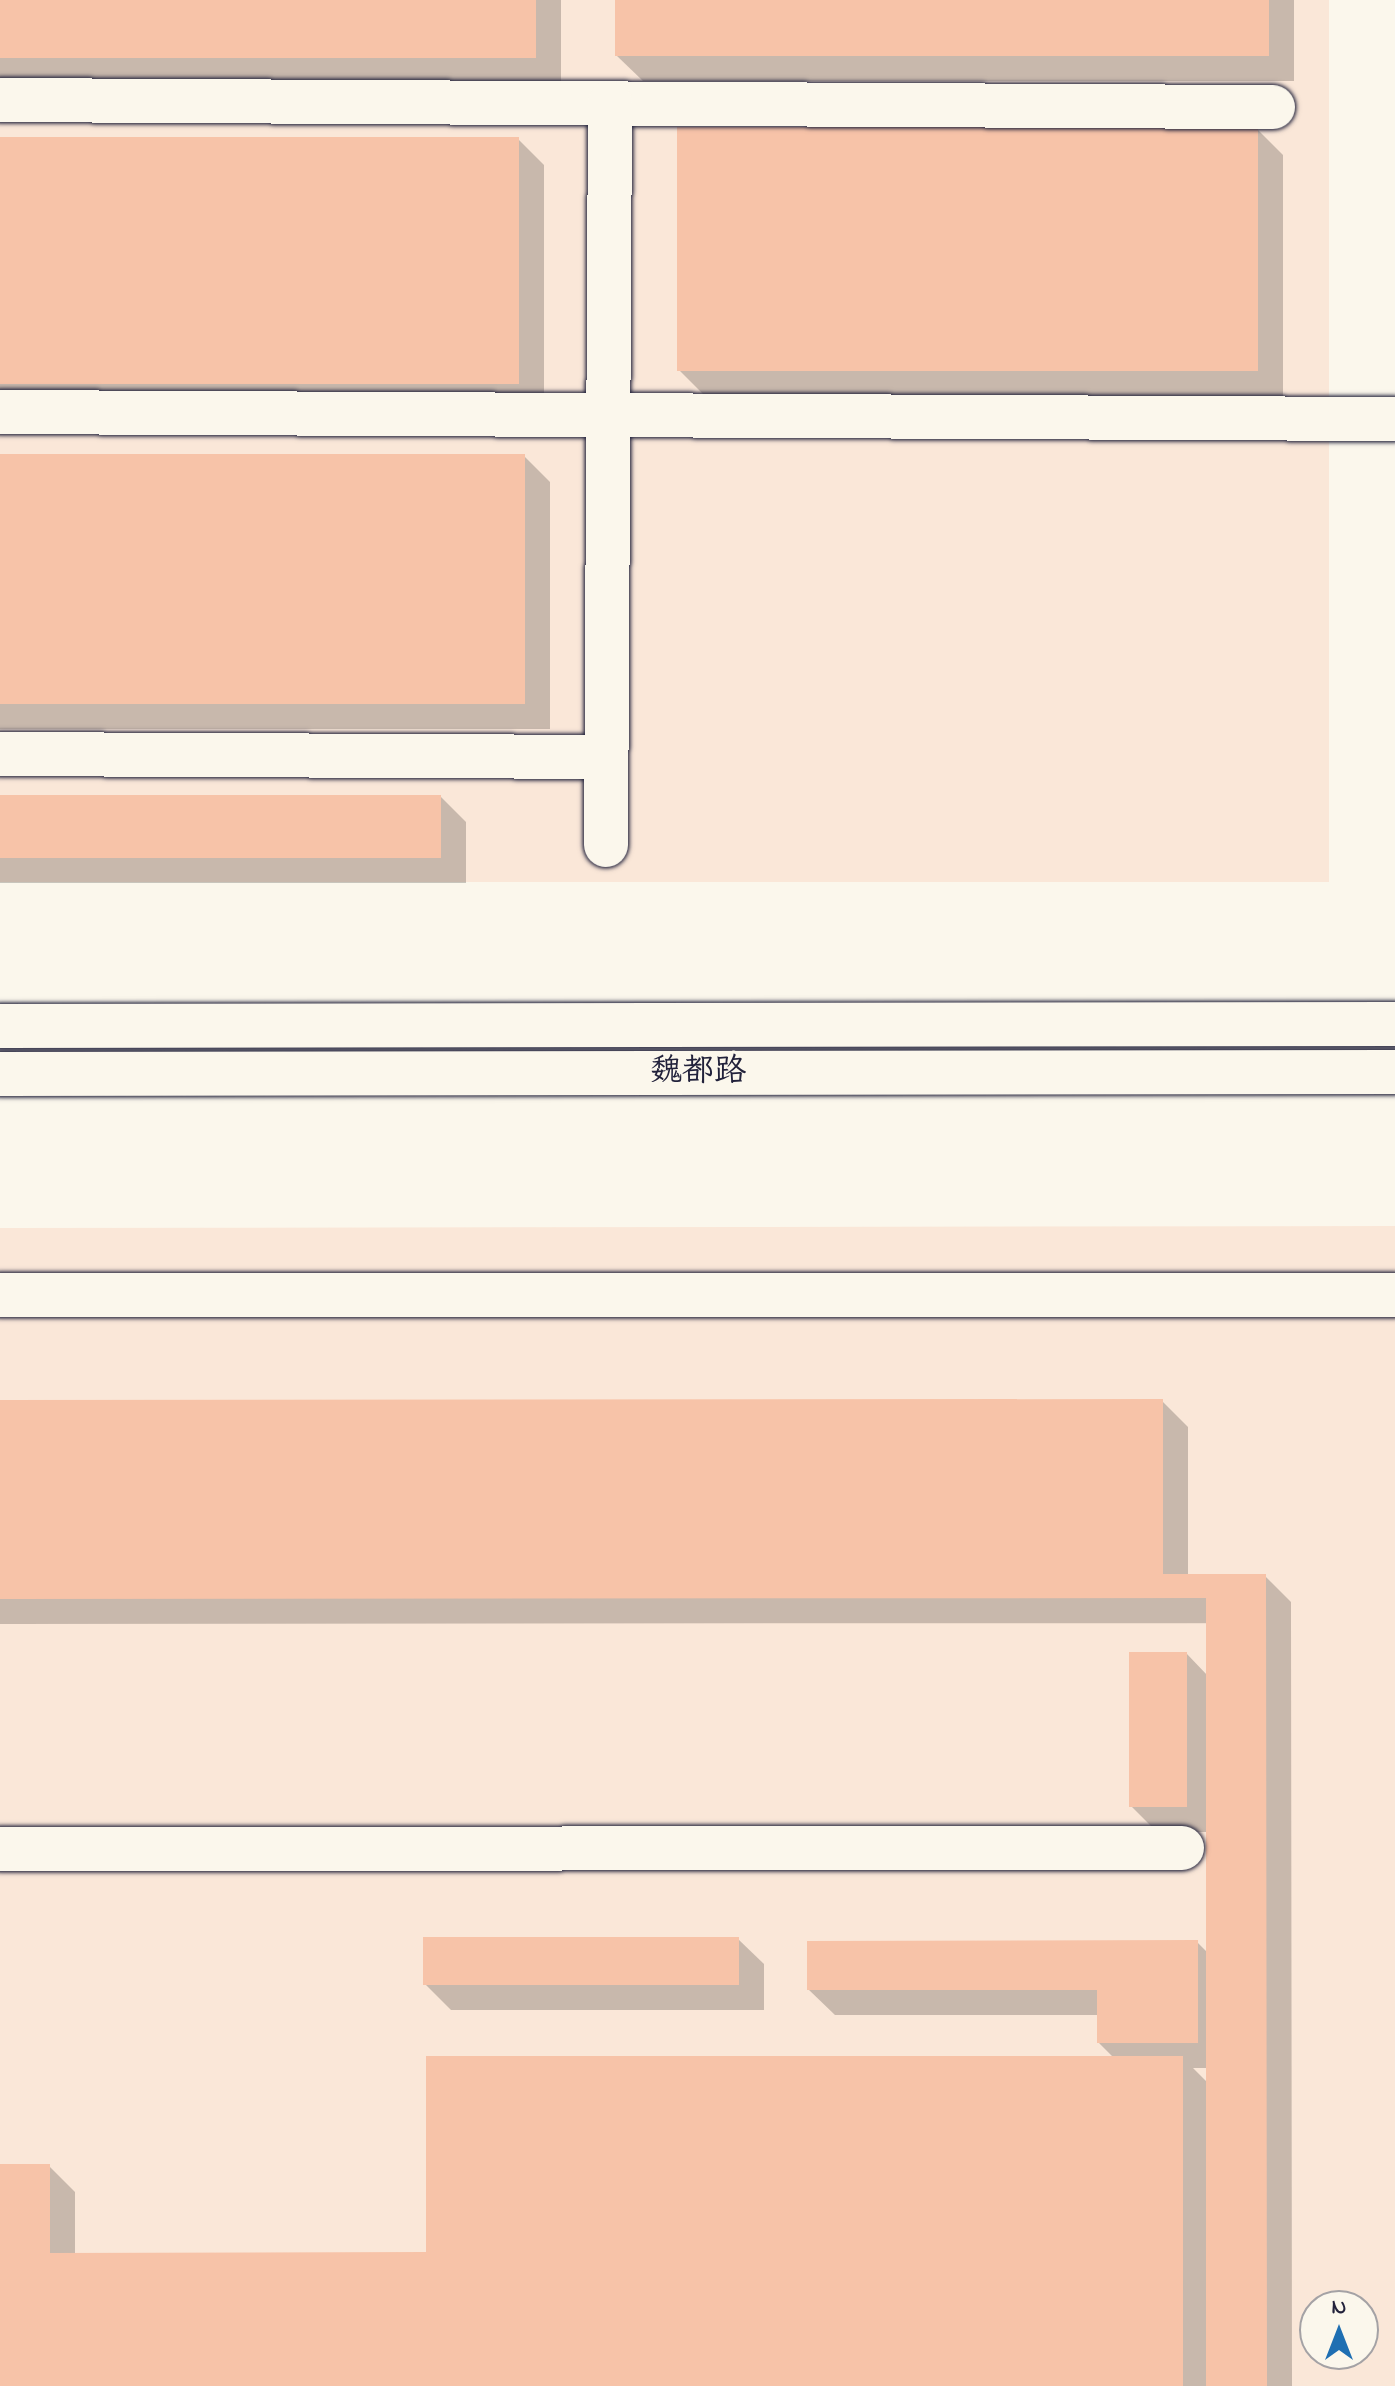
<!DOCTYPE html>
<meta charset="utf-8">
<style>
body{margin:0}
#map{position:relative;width:1395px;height:2386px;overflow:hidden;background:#fbf7ec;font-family:"Indie Flower","LXGW WenKai TC",sans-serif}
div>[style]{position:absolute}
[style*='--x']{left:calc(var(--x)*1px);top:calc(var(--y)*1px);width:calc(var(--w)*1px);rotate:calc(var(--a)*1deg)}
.built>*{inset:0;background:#fae7d8;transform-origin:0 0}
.shadow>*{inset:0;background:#0003;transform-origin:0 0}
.building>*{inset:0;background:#f7c3a8;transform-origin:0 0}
.roads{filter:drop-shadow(0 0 2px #22223b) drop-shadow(0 0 2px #22223b)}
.minor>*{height:44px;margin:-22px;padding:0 22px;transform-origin:22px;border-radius:22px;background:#fbf7ec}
.major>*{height:44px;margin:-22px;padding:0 22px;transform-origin:22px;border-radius:22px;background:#fbf7ec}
span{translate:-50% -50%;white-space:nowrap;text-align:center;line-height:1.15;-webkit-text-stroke:6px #fbf7ec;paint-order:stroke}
.street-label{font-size:32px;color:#22223b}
.north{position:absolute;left:1299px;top:2290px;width:80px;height:80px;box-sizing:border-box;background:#fbf7ec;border:2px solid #a4a2a5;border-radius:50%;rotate:0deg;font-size:22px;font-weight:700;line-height:32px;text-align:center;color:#22223b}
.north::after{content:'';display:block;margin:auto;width:28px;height:36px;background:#1f6fb2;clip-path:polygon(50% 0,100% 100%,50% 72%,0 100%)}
</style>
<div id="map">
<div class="built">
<div style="left:0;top:0;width:1329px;height:882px"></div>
<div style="clip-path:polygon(evenodd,1395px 1226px,1395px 2386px,0 2386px,0 1228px,1395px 1226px,1315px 2306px,1363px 2306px,1363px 2354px,1315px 2354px,1315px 2306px)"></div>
</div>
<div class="shadow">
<div style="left:0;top:0;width:561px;height:83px"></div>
<div style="clip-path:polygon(617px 0,1294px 0,1294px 81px,643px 81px,617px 56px)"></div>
<div style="clip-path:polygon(1257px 129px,1283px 155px,1283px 396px,705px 396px,679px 370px)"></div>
<div style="clip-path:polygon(0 139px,518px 139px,544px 165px,544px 409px,0 409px)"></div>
<div style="clip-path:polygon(0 456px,524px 456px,550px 482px,550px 729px,0 729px)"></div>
<div style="clip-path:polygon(0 796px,440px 796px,466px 822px,466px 883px,0 883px)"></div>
<div style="clip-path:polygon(evenodd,1162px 1401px,1188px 1427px,1188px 1576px,1265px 1576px,1291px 1602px,1292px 2386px,0 2386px,0 2166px,49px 2166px,75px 2192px,75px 2255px,428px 2254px,1114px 2058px,1099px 2043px,1099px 2015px,835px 2015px,809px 1990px,1197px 1942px,1208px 1953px,1208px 1832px,1157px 1832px,1131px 1806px,1187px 1654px,1208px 1676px,1208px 1623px,0 1624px,0 1402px,1162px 1401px,1193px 2068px,1208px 2068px,1208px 2083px,1193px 2068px)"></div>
<div style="clip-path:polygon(738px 1939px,764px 1964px,764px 2010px,451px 2010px,425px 1984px)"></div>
</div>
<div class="building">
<div style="left:0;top:0;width:536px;height:58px"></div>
<div style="left:615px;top:0;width:654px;height:56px"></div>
<div style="left:677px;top:127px;width:581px;height:244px"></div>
<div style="left:0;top:137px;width:519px;height:247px"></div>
<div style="left:0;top:454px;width:525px;height:250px"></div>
<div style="left:0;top:795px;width:441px;height:63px"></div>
<div style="clip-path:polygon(1163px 1399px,1163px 1574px,1266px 1574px,1267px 2386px,1206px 2386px,1206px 1598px,0 1599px,0 1400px)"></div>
<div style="left:1129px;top:1652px;width:58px;height:155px"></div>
<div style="left:423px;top:1937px;width:316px;height:48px"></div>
<div style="clip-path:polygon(1198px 1940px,1198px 2043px,1097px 2043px,1097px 1990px,807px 1990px,807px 1941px)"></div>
<div style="clip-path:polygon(426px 2056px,1183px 2056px,1183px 2386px,0 2386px,0 2164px,50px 2164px,50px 2253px,426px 2252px)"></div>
</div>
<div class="roads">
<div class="minor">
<div style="--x:0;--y:100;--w:1273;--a:0.32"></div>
<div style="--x:0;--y:412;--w:1395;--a:0.29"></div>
<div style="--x:0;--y:754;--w:606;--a:0.28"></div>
<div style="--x:606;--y:845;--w:742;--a:-89.69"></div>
<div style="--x:0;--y:1295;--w:1395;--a:0"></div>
<div style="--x:0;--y:1849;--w:1182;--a:-0.05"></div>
</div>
<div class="major">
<div style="--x:0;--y:1026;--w:1395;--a:-0.08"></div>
<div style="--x:0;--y:1074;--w:1395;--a:-0.08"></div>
</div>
</div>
<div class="street-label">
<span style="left:698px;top:1073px">魏都路</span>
</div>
<div class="north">N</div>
</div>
